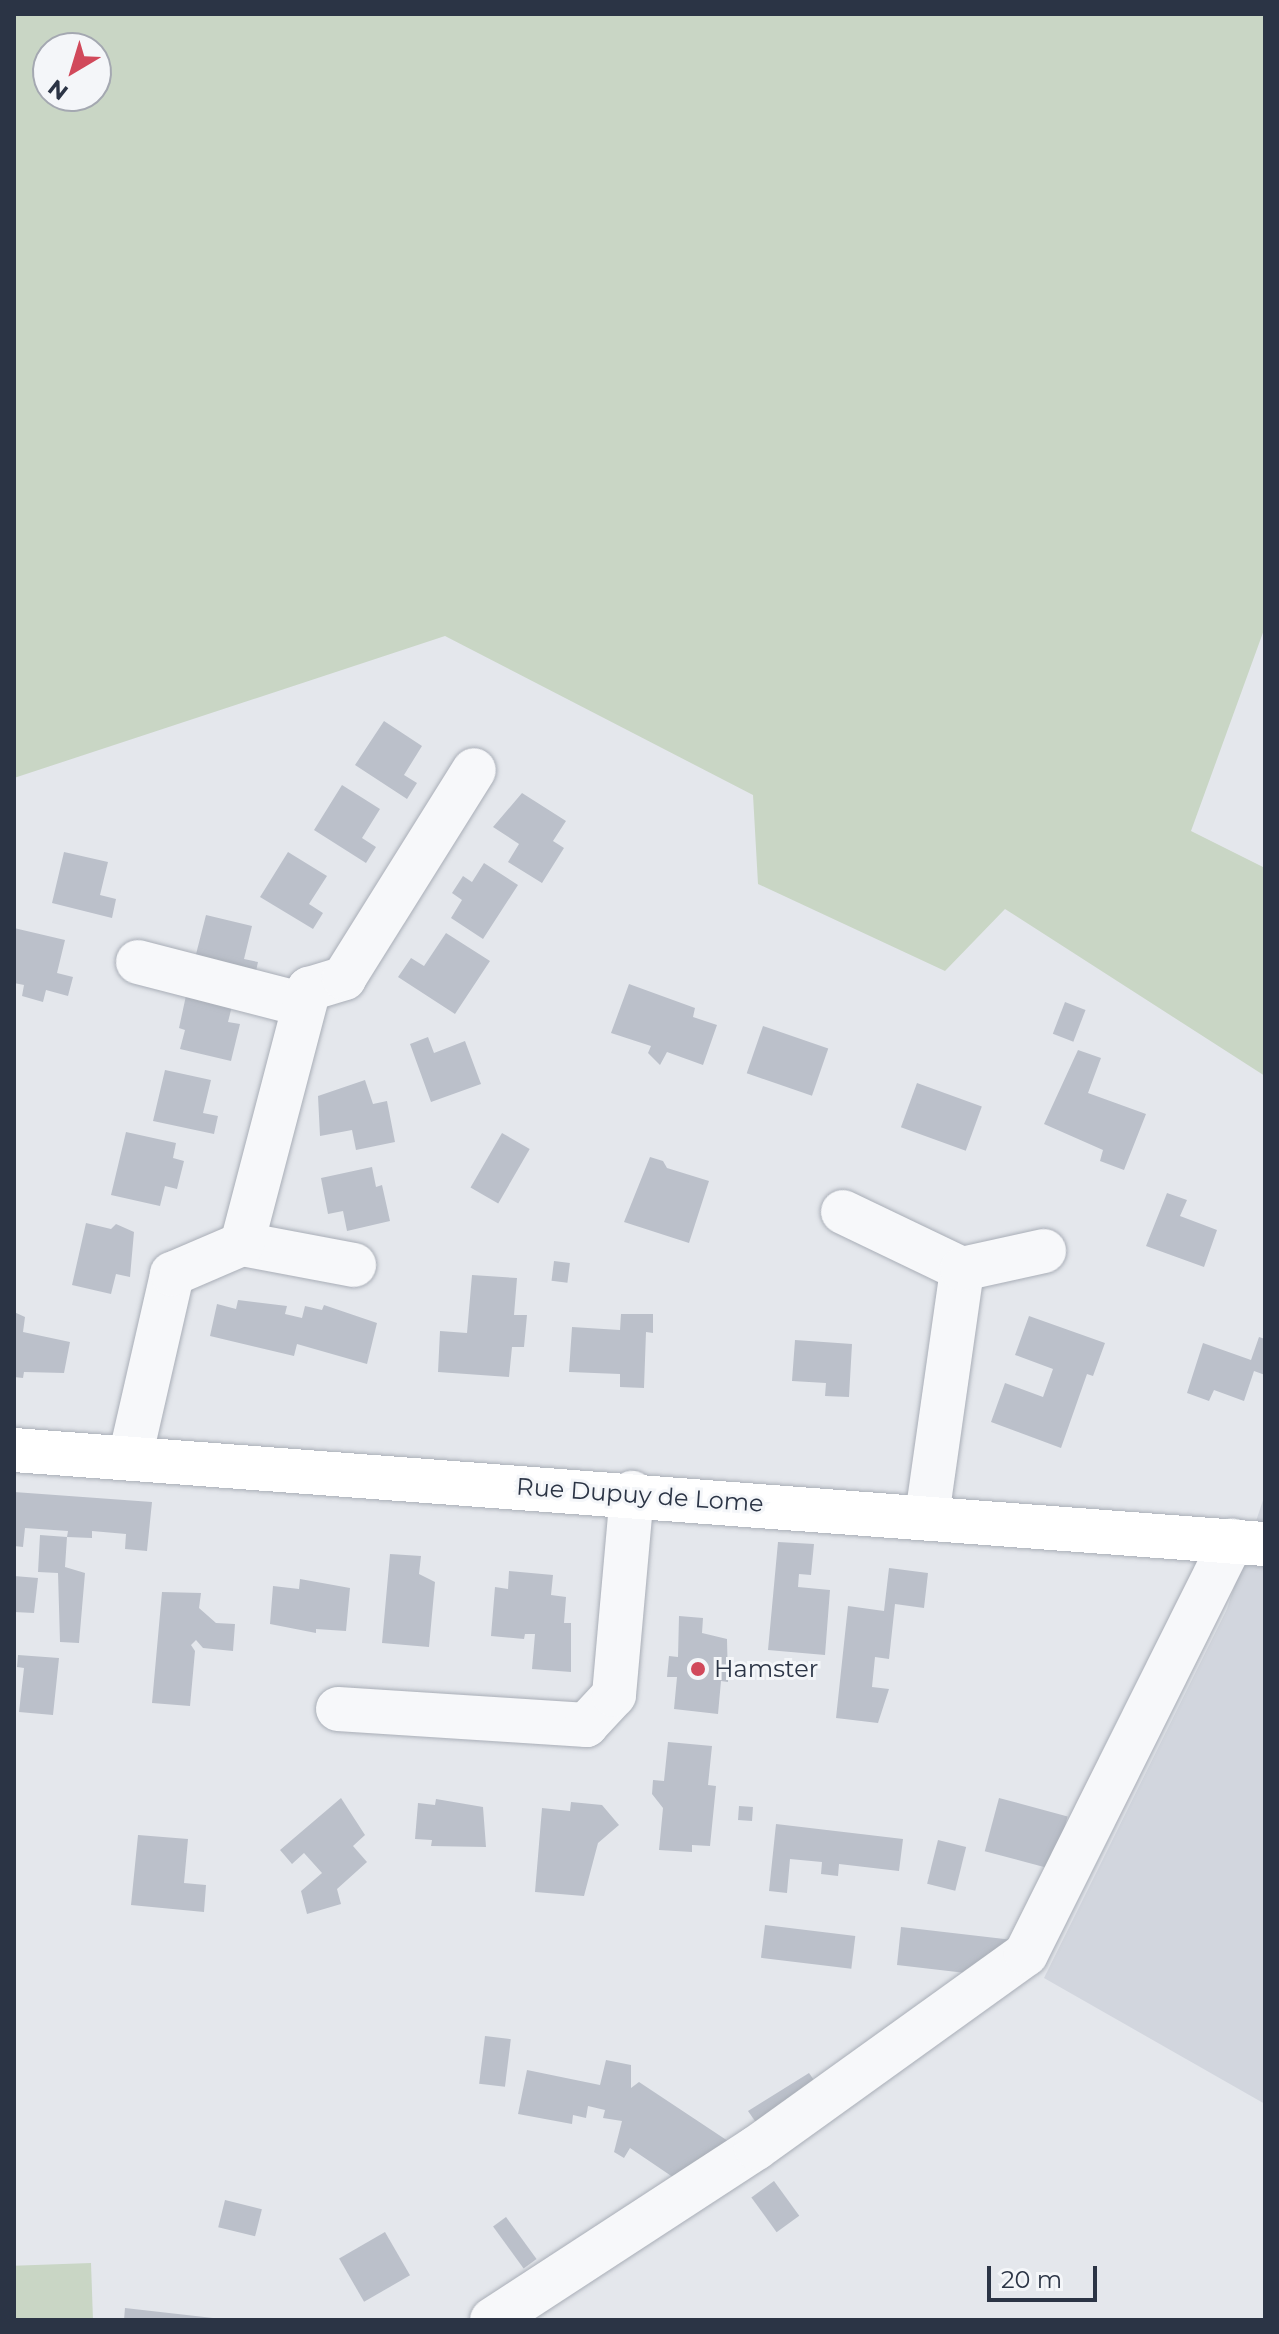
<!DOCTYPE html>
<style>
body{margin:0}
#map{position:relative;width:1279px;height:2334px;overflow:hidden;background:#e4e7ec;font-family:Montserrat,sans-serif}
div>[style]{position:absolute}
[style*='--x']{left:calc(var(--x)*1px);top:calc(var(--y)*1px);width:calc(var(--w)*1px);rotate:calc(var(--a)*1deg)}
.built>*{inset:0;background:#d2d6de}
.green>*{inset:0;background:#c9d6c5;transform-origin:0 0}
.building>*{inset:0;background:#bbc0ca;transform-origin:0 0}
.roads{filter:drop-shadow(0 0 2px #a9aeb7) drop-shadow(0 0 2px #a9aeb7)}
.street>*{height:44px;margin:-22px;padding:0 22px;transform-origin:22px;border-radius:22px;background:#f7f8fa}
.secondary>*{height:44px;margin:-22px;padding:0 22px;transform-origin:22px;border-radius:22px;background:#fff}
.dots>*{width:22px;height:22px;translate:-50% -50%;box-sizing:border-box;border:4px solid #f4f6f9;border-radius:50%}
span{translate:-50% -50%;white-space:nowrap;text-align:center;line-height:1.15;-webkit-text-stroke:6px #f4f6f9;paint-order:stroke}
.street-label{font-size:24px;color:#2b3445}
.poi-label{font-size:24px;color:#2b3445}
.left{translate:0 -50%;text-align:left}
.frame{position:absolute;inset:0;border:16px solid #2b3445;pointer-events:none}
.north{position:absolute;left:32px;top:32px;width:80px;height:80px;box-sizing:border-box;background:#f4f6f9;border:2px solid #a4a8b1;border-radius:50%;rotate:218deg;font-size:22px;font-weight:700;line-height:32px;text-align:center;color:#2b3445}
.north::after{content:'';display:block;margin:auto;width:28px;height:36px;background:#d1495b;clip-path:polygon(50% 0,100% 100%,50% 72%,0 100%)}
.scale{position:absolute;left:987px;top:2266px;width:110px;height:36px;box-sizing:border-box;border:4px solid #2b3445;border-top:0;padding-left:10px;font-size:24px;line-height:28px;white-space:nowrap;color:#2b3445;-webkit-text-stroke:6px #f4f6f9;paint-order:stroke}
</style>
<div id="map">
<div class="built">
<div style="clip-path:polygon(1265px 1494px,1265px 2104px,1044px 1978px,1227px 1609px)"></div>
</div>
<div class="green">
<div style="clip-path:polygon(evenodd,14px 14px,1265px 14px,1265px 627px,1191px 831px,1265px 868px,1265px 1076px,1005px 909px,945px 971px,758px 884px,753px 795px,445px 636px,14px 778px,14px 14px,48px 48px,96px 48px,96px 96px,48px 96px,48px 48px)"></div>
<div style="left:91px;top:2263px;width:57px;height:77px;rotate:88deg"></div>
</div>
<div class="building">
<div style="clip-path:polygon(384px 721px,422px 746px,404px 775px,417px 783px,407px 799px,355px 765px)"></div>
<div style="clip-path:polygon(342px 785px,380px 809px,362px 838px,376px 847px,366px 863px,314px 830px)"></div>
<div style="clip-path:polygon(522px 793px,566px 821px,553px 841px,564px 848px,542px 883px,508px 862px,519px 844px,493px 827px)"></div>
<div style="clip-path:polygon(64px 852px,108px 862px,100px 895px,116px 899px,112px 918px,52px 903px)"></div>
<div style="clip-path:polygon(288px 852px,327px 876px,309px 904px,323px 913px,313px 929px,260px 897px)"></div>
<div style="clip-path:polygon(484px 863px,518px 885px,483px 939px,451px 918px,462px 900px,452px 893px,463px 876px,472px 882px)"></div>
<div style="clip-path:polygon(206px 915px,252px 926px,244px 959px,258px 962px,254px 980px,193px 966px)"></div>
<div style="clip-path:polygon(14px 928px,65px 940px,57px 973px,73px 977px,68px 996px,46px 990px,43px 1002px,22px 996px,24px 985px,14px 983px)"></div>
<div style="clip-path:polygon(446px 933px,490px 961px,455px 1014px,398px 977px,411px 958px,424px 966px)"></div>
<div style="clip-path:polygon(629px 984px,695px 1008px,693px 1017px,717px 1025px,703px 1065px,667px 1052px,660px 1065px,648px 1053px,651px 1046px,611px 1033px)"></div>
<div style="clip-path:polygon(187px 991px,233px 1002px,228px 1022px,240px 1024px,231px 1061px,180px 1049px,185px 1030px,179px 1028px)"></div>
<div style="left:1065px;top:1002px;width:22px;height:34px;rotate:21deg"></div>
<div style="left:763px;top:1026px;width:69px;height:50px;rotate:19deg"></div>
<div style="clip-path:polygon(428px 1037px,434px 1053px,465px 1041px,481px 1084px,431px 1102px,410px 1044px)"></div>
<div style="clip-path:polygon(1078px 1050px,1101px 1058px,1088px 1093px,1146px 1114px,1124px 1170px,1100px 1161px,1103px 1150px,1044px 1124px)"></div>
<div style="clip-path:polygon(165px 1070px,211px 1080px,203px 1113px,218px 1116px,214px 1134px,153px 1121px)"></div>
<div style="clip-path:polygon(365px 1080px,373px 1104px,387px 1101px,395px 1142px,356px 1150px,352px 1130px,320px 1136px,318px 1096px)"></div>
<div style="left:917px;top:1083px;width:69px;height:47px;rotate:20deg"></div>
<div style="clip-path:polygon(126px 1132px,176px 1143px,173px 1158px,184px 1161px,177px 1189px,165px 1186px,160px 1206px,111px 1195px)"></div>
<div style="left:502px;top:1133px;width:32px;height:63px;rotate:30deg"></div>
<div style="clip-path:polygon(650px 1157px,663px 1161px,667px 1168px,709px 1181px,689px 1243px,624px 1222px)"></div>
<div style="clip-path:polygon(372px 1167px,376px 1187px,382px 1185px,390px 1221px,347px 1231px,343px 1211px,328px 1214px,321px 1178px)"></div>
<div style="clip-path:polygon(1167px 1193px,1187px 1200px,1180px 1216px,1217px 1230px,1204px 1267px,1146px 1246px)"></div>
<div style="clip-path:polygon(86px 1223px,111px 1229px,116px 1224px,134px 1232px,130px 1277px,116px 1274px,111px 1294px,72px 1285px)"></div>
<div style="left:554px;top:1261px;width:16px;height:20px;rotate:7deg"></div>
<div style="clip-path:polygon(472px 1275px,517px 1278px,514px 1315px,527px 1315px,524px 1347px,512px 1347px,509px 1377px,438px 1372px,440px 1331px,467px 1333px)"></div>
<div style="clip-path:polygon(238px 1300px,287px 1306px,285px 1314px,302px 1318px,305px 1306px,322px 1310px,324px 1305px,377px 1323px,367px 1364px,297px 1344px,294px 1356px,210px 1336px,217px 1304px,236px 1309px)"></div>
<div style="clip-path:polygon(14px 1312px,25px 1317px,23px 1332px,70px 1342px,64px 1373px,24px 1372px,23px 1378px,14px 1377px)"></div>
<div style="clip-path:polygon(621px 1314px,653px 1314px,653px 1333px,646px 1332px,644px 1388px,620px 1387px,620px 1374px,569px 1372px,572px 1327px,620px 1330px)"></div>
<div style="clip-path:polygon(1029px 1316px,1105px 1343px,1093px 1376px,1087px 1374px,1061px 1448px,991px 1422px,1005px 1383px,1043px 1397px,1053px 1369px,1015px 1355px)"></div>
<div style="clip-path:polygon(1259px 1337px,1265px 1339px,1265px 1375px,1254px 1371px,1244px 1401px,1214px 1390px,1209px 1401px,1187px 1393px,1203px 1343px,1251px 1360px)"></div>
<div style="clip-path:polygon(795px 1340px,852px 1344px,849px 1397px,825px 1396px,826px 1383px,792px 1381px)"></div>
<div style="clip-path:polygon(14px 1492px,152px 1502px,147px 1551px,125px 1549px,126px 1534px,92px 1531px,92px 1538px,67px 1537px,68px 1531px,25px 1528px,23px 1547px,14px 1546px)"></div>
<div style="clip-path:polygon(40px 1535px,67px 1537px,65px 1567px,85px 1573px,79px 1643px,60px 1642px,58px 1573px,38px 1572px)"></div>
<div style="clip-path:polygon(778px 1542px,814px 1544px,811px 1575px,799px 1574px,798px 1587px,830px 1590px,825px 1655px,768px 1650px)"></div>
<div style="clip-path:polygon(390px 1554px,421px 1556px,419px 1574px,435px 1582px,429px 1647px,382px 1643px)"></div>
<div style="clip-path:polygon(889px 1568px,928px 1573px,924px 1608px,895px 1604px,889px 1659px,875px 1657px,872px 1687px,889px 1689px,878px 1723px,836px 1718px,848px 1606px,884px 1611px)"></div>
<div style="clip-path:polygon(509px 1571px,553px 1575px,551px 1595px,566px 1597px,564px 1623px,571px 1623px,571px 1672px,532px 1669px,535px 1634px,525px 1634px,524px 1639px,491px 1636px,495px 1587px,508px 1589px)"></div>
<div style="clip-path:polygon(14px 1576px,38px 1578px,34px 1613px,14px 1612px)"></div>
<div style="clip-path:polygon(300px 1579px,350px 1588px,346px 1631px,316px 1629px,316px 1633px,270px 1624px,273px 1586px,299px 1589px)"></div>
<div style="clip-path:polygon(162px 1592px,201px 1593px,199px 1608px,216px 1623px,235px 1624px,233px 1651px,203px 1648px,196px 1640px,191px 1645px,195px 1651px,190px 1706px,152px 1703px)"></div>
<div style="clip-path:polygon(679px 1616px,703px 1618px,702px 1633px,727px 1639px,728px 1682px,721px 1681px,718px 1714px,674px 1709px,677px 1677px,667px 1677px,669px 1656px,678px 1657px)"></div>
<div style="clip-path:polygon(18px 1655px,59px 1658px,53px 1715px,19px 1712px,24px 1668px,17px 1667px)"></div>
<div style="clip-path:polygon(668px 1742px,712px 1746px,708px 1785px,716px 1786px,710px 1846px,692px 1845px,692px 1852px,659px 1850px,663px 1808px,652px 1794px,653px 1780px,664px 1781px)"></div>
<div style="clip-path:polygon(341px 1798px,365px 1835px,353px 1846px,367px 1862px,337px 1889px,341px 1904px,307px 1914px,301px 1891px,322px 1873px,304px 1853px,292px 1864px,280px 1850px)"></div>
<div style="left:999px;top:1798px;width:71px;height:55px;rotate:15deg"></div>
<div style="clip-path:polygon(436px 1799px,483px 1807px,486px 1847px,431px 1846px,432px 1840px,415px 1839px,418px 1803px,435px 1805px)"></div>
<div style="clip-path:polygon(571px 1802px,602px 1805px,619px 1825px,598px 1843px,584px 1896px,535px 1892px,542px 1808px,570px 1811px)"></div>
<div style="left:739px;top:1806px;width:14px;height:14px;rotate:4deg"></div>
<div style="clip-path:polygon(776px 1824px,903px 1839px,899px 1871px,839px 1864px,838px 1876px,821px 1874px,822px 1862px,790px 1859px,787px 1893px,769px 1891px)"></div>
<div style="clip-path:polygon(138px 1835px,188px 1839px,184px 1883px,206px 1885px,204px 1912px,131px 1905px)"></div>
<div style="left:938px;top:1840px;width:29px;height:45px;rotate:14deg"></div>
<div style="left:765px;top:1925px;width:91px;height:33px;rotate:7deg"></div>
<div style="clip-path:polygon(901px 1927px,1013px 1940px,983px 1975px,897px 1965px)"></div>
<div style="left:485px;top:2036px;width:26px;height:48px;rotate:7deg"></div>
<div style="clip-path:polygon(606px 2060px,631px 2065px,631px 2088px,639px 2082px,740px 2149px,689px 2188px,630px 2148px,624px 2158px,614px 2152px,622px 2121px,603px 2118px,605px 2110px,588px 2106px,586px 2118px,573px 2115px,572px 2124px,518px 2114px,527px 2070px,600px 2085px)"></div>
<div style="clip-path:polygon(809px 2073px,821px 2090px,762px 2131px,748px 2111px)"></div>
<div style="left:774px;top:2181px;width:43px;height:28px;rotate:54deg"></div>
<div style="left:225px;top:2200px;width:38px;height:28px;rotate:14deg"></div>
<div style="left:506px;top:2217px;width:52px;height:16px;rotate:54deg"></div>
<div style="left:385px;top:2232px;width:50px;height:53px;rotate:60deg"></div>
<div style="clip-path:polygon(125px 2308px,213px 2318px,213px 2320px,124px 2320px)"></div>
</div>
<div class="roads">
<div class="street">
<div style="--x:138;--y:962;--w:171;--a:14.5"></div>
<div style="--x:843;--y:1212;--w:132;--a:25.6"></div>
<div style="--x:242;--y:1244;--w:114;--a:10.6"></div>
<div style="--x:130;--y:1458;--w:189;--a:-77.1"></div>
<div style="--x:172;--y:1274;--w:76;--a:-23.2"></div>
<div style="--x:242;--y:1244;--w:264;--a:-75.3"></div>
<div style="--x:309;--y:989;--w:37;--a:-17"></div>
<div style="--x:344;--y:978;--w:245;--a:-58"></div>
<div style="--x:927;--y:1516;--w:249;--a:-81.9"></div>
<div style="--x:962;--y:1269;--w:84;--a:-12.4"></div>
<div style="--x:338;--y:1709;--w:249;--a:3.7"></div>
<div style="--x:586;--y:1725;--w:41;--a:-47"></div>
<div style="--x:614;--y:1695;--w:203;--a:-84.9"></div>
<div style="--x:492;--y:2320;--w:315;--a:-33.1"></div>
<div style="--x:756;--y:2148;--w:332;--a:-35.7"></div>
<div style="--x:1026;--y:1954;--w:462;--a:-63.5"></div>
</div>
<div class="secondary">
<div style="--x:14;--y:1450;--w:1255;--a:4.3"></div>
</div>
</div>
<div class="dots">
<div style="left:698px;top:1669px;background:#d1495b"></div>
</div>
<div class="street-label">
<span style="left:640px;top:1495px;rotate:4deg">Rue Dupuy de Lome</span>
</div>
<div class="poi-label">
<span class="left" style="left:714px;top:1669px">Hamster</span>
</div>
<div class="frame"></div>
<div class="north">N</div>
<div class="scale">20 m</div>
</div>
